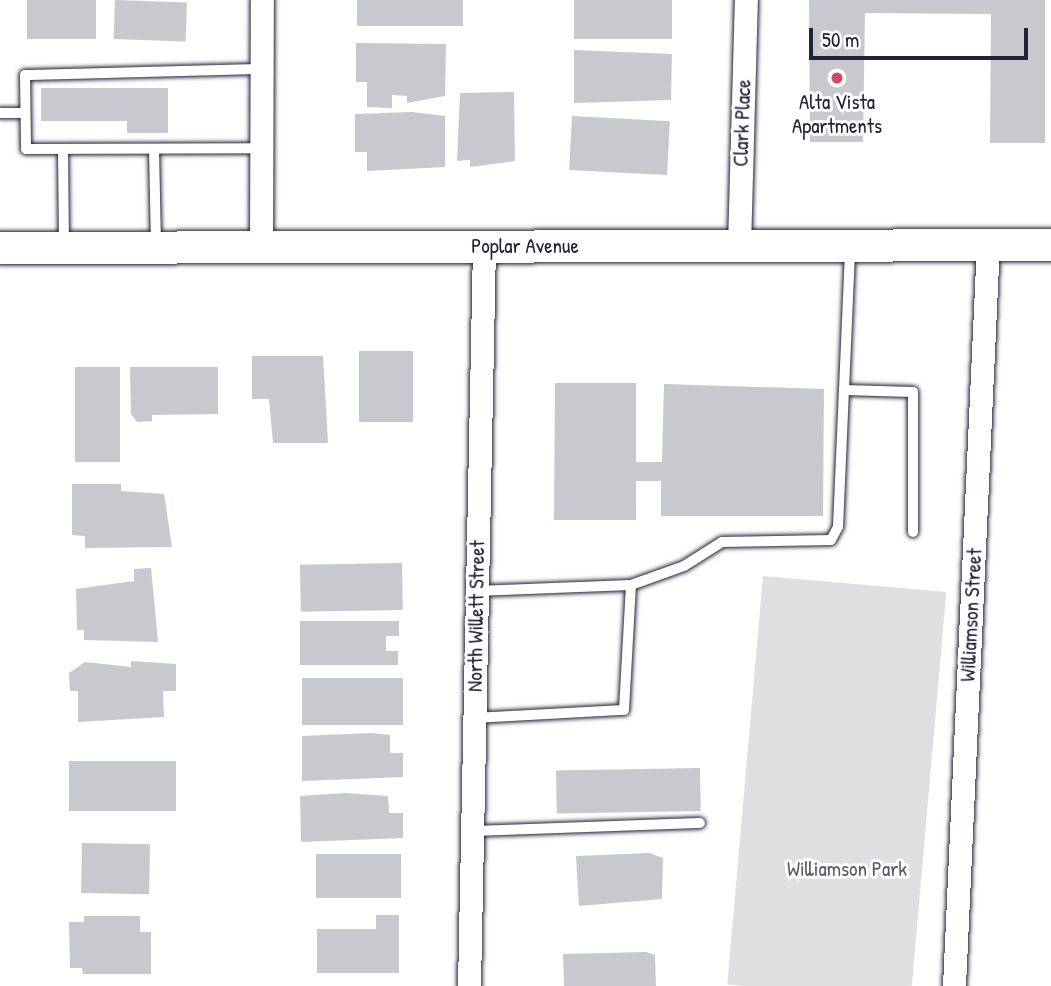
<!DOCTYPE html>
<style>
body{margin:0}
#map{position:relative;width:1051px;height:986px;overflow:hidden;background:#fff;font-family:"Patrick Hand",sans-serif}
div>[style]{position:absolute}
[style*='--x']{left:calc(var(--x)*1px);top:calc(var(--y)*1px);width:calc(var(--w)*1px);rotate:calc(var(--a)*1deg)}
.green>*{inset:0;background:#dfdfe2;transform-origin:0 0}
.building>*{inset:0;background:#c8c8cf;transform-origin:0 0}
.roads{filter:drop-shadow(0 0 2px #22223b) drop-shadow(0 0 2px #22223b)}
.lane>*{height:10px;margin:-5px;padding:0 5px;transform-origin:5px;border-radius:5px;background:#fff}
.street>*{height:23px;margin:-11.5px;padding:0 11.5px;transform-origin:11.5px;border-radius:11.5px;background:#fff}
.secondary>*{height:32px;margin:-16px;padding:0 16px;transform-origin:16px;border-radius:16px;background:#fff}
.dots>*{width:19px;height:19px;translate:-50% -50%;box-sizing:border-box;border:4px solid #fff;border-radius:50%}
span{translate:-50% -50%;white-space:nowrap;text-align:center;line-height:1.15;-webkit-text-stroke:6px #fff;paint-order:stroke}
.poi-label{font-size:21px;color:#22223b}
.street-label{font-size:21px;color:#22223b}
.park-label{font-size:21px;color:#5b5b6d}
.scale{position:absolute;left:809px;top:28px;width:219px;height:32px;box-sizing:border-box;border:4px solid #22223b;border-top:0;padding-left:9px;font-size:21px;line-height:24px;white-space:nowrap;color:#22223b;-webkit-text-stroke:5px #fff;paint-order:stroke}
</style>
<div id="map">
<div class="green">
<div style="left:763px;top:576px;width:184px;height:410px;rotate:5deg"></div>
</div>
<div class="building">
<div style="left:27px;top:0;width:69px;height:39px"></div>
<div style="left:115px;top:0;width:72px;height:39px;rotate:2deg"></div>
<div style="left:357px;top:0;width:106px;height:26px"></div>
<div style="left:574px;top:0;width:98px;height:39px"></div>
<div style="clip-path:polygon(809px 0,1045px 0,1045px 143px,990px 143px,991px 14px,865px 13px,863px 142px,810px 142px)"></div>
<div style="clip-path:polygon(356px 43px,446px 44px,445px 96px,407px 103px,407px 96px,392px 95px,392px 108px,367px 107px,367px 82px,356px 82px)"></div>
<div style="clip-path:polygon(574px 50px,672px 54px,671px 100px,574px 103px)"></div>
<div style="clip-path:polygon(41px 88px,168px 88px,168px 133px,127px 133px,127px 121px,41px 121px)"></div>
<div style="clip-path:polygon(514px 92px,515px 161px,470px 167px,470px 160px,457px 161px,460px 93px)"></div>
<div style="clip-path:polygon(412px 112px,445px 116px,445px 167px,367px 171px,367px 152px,355px 152px,355px 114px)"></div>
<div style="left:572px;top:116px;width:98px;height:54px;rotate:3deg"></div>
<div style="left:359px;top:351px;width:54px;height:71px"></div>
<div style="clip-path:polygon(252px 356px,323px 356px,328px 443px,273px 443px,269px 399px,252px 399px)"></div>
<div style="left:75px;top:367px;width:45px;height:95px"></div>
<div style="clip-path:polygon(130px 367px,218px 367px,218px 414px,152px 415px,152px 421px,137px 422px,131px 414px)"></div>
<div style="clip-path:polygon(555px 383px,636px 383px,636px 462px,662px 462px,664px 384px,824px 389px,823px 516px,661px 516px,661px 481px,636px 481px,636px 520px,554px 520px)"></div>
<div style="clip-path:polygon(72px 484px,121px 484px,121px 491px,164px 494px,172px 547px,85px 548px,85px 536px,72px 535px)"></div>
<div style="left:402px;top:563px;width:47px;height:102px;rotate:89deg"></div>
<div style="clip-path:polygon(151px 568px,158px 642px,84px 640px,84px 630px,77px 630px,76px 589px,134px 581px,134px 569px)"></div>
<div style="clip-path:polygon(300px 621px,399px 621px,399px 636px,386px 636px,386px 651px,398px 651px,398px 665px,300px 665px)"></div>
<div style="clip-path:polygon(131px 661px,176px 664px,176px 691px,163px 691px,164px 717px,78px 722px,78px 691px,70px 691px,69px 673px,85px 662px,131px 667px)"></div>
<div style="left:302px;top:678px;width:101px;height:47px"></div>
<div style="clip-path:polygon(371px 733px,390px 735px,390px 753px,403px 753px,403px 777px,302px 781px,302px 736px)"></div>
<div style="left:69px;top:761px;width:107px;height:50px"></div>
<div style="left:700px;top:768px;width:43px;height:144px;rotate:89deg"></div>
<div style="clip-path:polygon(345px 793px,388px 796px,389px 813px,403px 813px,403px 838px,301px 842px,300px 796px)"></div>
<div style="left:82px;top:843px;width:68px;height:50px;rotate:1deg"></div>
<div style="clip-path:polygon(650px 853px,663px 858px,662px 899px,579px 906px,576px 856px)"></div>
<div style="left:401px;top:854px;width:44px;height:85px;rotate:90deg"></div>
<div style="clip-path:polygon(376px 915px,399px 915px,399px 973px,317px 973px,317px 929px,376px 929px)"></div>
<div style="clip-path:polygon(84px 916px,140px 916px,140px 932px,151px 932px,151px 974px,83px 974px,82px 968px,70px 968px,69px 922px,84px 922px)"></div>
<div style="clip-path:polygon(646px 952px,655px 955px,656px 986px,564px 986px,563px 954px)"></div>
</div>
<div class="roads">
<div class="lane">
<div style="--x:262;--y:69;--w:237;--a:178.5"></div>
<div style="--x:25;--y:75;--w:74;--a:89.2"></div>
<div style="--x:26;--y:149;--w:238;--a:-0.2"></div>
<div style="--x:0;--y:113;--w:25;--a:0"></div>
<div style="--x:63;--y:149;--w:97;--a:89.4"></div>
<div style="--x:154;--y:149;--w:95;--a:88.8"></div>
<div style="--x:844;--y:390;--w:69;--a:1.7"></div>
<div style="--x:913;--y:392;--w:140;--a:90"></div>
<div style="--x:476;--y:591;--w:155;--a:-2.2"></div>
<div style="--x:631;--y:585;--w:56;--a:-19.7"></div>
<div style="--x:684;--y:566;--w:45;--a:-32.3"></div>
<div style="--x:722;--y:542;--w:109;--a:-1.1"></div>
<div style="--x:831;--y:540;--w:15;--a:-62"></div>
<div style="--x:838;--y:527;--w:279;--a:-87.5"></div>
<div style="--x:474;--y:718;--w:150;--a:-3.1"></div>
<div style="--x:624;--y:710;--w:125;--a:-86.8"></div>
<div style="--x:472;--y:831;--w:228;--a:-2"></div>
</div>
<div class="street">
<div style="--x:739;--y:246;--w:246;--a:-88.4"></div>
<div style="--x:261;--y:248;--w:248;--a:-89.8"></div>
<div style="--x:469;--y:986;--w:740;--a:-88.84"></div>
<div style="--x:954;--y:986;--w:744;--a:-87.38"></div>
</div>
<div class="secondary">
<div style="--x:0;--y:248;--w:1051;--a:-0.16"></div>
</div>
</div>
<div class="dots">
<div style="left:837px;top:78px;background:#d1495b"></div>
</div>
<div class="poi-label">
<span style="left:837px;top:114px">Alta Vista<br>Apartments</span>
</div>
<div class="street-label">
<span style="left:742px;top:123px;rotate:-88deg">Clark Place</span>
<span style="left:525px;top:246px">Poplar Avenue</span>
<span style="left:971px;top:615px;rotate:-87deg">Williamson Street</span>
<span style="left:476px;top:616px;rotate:-89deg">North Willett Street</span>
</div>
<div class="park-label">
<span style="left:847px;top:869px">Williamson Park</span>
</div>
<div class="scale">50 m</div>
</div>
